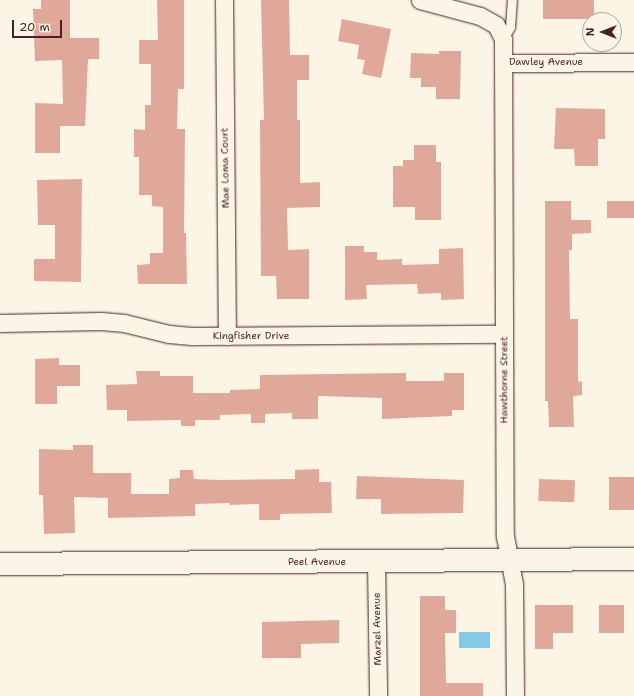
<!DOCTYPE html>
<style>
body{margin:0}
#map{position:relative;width:634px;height:696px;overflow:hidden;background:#fcf5e5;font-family:"Shantell Sans",sans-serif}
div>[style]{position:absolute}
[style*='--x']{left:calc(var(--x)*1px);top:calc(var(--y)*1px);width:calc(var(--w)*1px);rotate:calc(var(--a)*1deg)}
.water>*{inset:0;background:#83cbe4;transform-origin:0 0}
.building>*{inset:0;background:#e0a898;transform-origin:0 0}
.roads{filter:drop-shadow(0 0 1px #4a1f2b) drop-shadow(0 0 1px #4a1f2b)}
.lane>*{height:9px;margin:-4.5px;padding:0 4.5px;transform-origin:4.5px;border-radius:4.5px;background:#fcf5e5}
.street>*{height:17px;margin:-8.5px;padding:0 8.5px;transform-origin:8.5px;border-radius:8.5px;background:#fcf5e5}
.secondary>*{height:22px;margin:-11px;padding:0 11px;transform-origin:11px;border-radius:11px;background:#fcf5e5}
span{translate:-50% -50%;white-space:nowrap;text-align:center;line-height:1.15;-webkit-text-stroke:4px #fcf5e5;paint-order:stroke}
.street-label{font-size:10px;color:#4a1f2b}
.north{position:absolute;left:582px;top:12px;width:40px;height:40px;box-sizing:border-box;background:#fcf5e5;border:1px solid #b59f9b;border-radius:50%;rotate:270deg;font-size:11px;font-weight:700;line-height:16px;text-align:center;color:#4a1f2b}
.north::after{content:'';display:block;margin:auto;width:14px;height:18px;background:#4a1f2b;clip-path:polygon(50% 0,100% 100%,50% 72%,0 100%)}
.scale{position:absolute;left:12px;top:20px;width:50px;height:18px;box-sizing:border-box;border:2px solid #4a1f2b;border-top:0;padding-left:5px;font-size:12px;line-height:14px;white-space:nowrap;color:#4a1f2b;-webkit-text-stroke:3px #fcf5e5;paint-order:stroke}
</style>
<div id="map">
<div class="water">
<div style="left:459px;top:632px;width:31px;height:16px"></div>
</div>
<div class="building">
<div style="clip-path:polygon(41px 0,70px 0,70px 38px,99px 38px,99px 59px,88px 59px,85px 126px,60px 126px,60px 153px,35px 153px,35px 103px,63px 104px,62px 60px,35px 61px,33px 9px,41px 9px)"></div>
<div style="clip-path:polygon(157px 0,184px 0,184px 89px,178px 89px,177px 129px,185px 129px,184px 233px,186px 233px,187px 284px,138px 284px,137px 265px,150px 264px,150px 253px,163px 253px,163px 207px,152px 206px,152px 195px,139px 195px,139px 157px,134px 157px,134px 129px,145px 130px,145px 105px,151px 105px,151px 64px,139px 64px,139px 40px,158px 40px)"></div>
<div style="clip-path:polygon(261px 0,289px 0,290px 55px,309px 55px,309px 80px,297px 80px,297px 120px,300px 120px,300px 183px,320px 182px,320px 207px,287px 208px,288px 250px,309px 249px,309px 299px,277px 299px,276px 276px,261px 276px,260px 120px,264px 120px)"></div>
<div style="left:543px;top:0;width:51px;height:19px"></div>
<div style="clip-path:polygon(342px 19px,391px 29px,381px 78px,362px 74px,365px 60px,357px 59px,359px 45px,338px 41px)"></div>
<div style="clip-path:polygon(439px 51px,461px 51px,460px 99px,436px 99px,436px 87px,421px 87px,421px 78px,410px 78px,411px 53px,439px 54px)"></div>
<div style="clip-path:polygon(556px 108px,605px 109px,605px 139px,598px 139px,598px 166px,575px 166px,574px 149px,554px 149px)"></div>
<div style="clip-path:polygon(414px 145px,436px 145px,436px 162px,441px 162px,441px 220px,415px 220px,415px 207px,393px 207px,393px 166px,403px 166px,403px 160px,414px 160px)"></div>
<div style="clip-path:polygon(82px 179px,81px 282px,34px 281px,34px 259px,55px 259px,55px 225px,38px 225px,37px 180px)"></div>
<div style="clip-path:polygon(545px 201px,571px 201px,571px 220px,591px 220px,591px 233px,572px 234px,572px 250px,569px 250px,570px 319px,578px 319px,578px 382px,582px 381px,582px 395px,573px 396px,574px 427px,549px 427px,548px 401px,545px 401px)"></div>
<div style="left:634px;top:201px;width:17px;height:27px;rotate:90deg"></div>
<div style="clip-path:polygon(345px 246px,364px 246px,364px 252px,377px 252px,377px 260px,402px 259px,402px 265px,439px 264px,439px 249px,463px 248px,464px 299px,441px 300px,441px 293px,418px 294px,417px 284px,366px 285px,367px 299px,345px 300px)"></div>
<div style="clip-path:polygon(59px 358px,59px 365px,80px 365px,80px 386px,57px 386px,57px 404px,35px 404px,35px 359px)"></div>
<div style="clip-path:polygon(136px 371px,160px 371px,160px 376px,193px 376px,193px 393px,230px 393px,230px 390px,260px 389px,260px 375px,406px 373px,406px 381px,444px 381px,444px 373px,464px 373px,464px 410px,452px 410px,452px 416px,382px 419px,382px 398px,318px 396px,318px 419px,292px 419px,292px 413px,265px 414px,265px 423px,251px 423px,251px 414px,220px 415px,220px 420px,195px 420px,195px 426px,181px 426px,181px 420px,127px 421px,127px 410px,107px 410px,106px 385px,137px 384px)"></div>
<div style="clip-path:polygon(73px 445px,93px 445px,93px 473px,131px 473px,131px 494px,169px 494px,169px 479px,180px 478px,180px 470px,193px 470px,194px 479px,219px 480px,295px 479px,295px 470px,319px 469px,319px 482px,331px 482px,332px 513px,280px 514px,280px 520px,259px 520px,259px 504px,230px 505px,230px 503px,195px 504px,195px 516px,108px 518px,108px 498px,74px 497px,75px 533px,44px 534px,43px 495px,39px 495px,39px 449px,73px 450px)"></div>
<div style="clip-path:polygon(357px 476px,464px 480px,463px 513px,381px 514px,381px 499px,356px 499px)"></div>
<div style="left:609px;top:477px;width:25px;height:33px"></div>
<div style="left:539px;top:479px;width:36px;height:22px;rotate:2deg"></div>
<div style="clip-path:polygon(420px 596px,445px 596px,445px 610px,456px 610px,456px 633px,445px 633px,446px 683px,483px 683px,483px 696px,420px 696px)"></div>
<div style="clip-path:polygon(535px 605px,573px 605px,573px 633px,553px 633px,553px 649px,535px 649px)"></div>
<div style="left:599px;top:605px;width:25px;height:28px"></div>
<div style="clip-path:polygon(339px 620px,339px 643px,301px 644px,301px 658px,262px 658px,262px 622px)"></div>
</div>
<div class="roads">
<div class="lane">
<div style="--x:503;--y:39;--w:14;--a:-60"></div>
<div style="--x:510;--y:27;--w:27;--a:-86"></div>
</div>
<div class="street">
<div style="--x:224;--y:0;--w:336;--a:89.5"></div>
<div style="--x:420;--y:0;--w:62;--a:14.9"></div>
<div style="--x:480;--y:16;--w:18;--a:29"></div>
<div style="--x:496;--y:25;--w:16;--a:63"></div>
<div style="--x:503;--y:39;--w:497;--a:89.8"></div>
<div style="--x:505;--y:536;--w:49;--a:79.4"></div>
<div style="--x:514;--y:584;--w:112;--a:89.5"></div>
<div style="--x:504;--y:63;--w:130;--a:-0.4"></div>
<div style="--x:0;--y:323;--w:101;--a:-1.1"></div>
<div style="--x:101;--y:321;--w:23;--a:5"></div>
<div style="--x:124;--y:323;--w:46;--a:13.7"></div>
<div style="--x:169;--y:334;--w:25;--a:5"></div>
<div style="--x:194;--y:336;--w:310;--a:-0.4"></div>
<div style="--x:376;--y:562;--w:134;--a:89.1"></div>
</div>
<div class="secondary">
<div style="--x:0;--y:564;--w:634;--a:-0.45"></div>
</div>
</div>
<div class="street-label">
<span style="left:546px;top:62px">Dawley Avenue</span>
<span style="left:225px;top:168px;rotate:-91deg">Mae Loma Court</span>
<span style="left:251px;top:336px">Kingfisher Drive</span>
<span style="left:504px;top:380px;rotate:-90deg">Hawthorne Street</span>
<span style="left:317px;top:562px">Peel Avenue</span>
<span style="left:377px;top:629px;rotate:-91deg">Marzel Avenue</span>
</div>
<div class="north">N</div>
<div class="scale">20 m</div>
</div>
